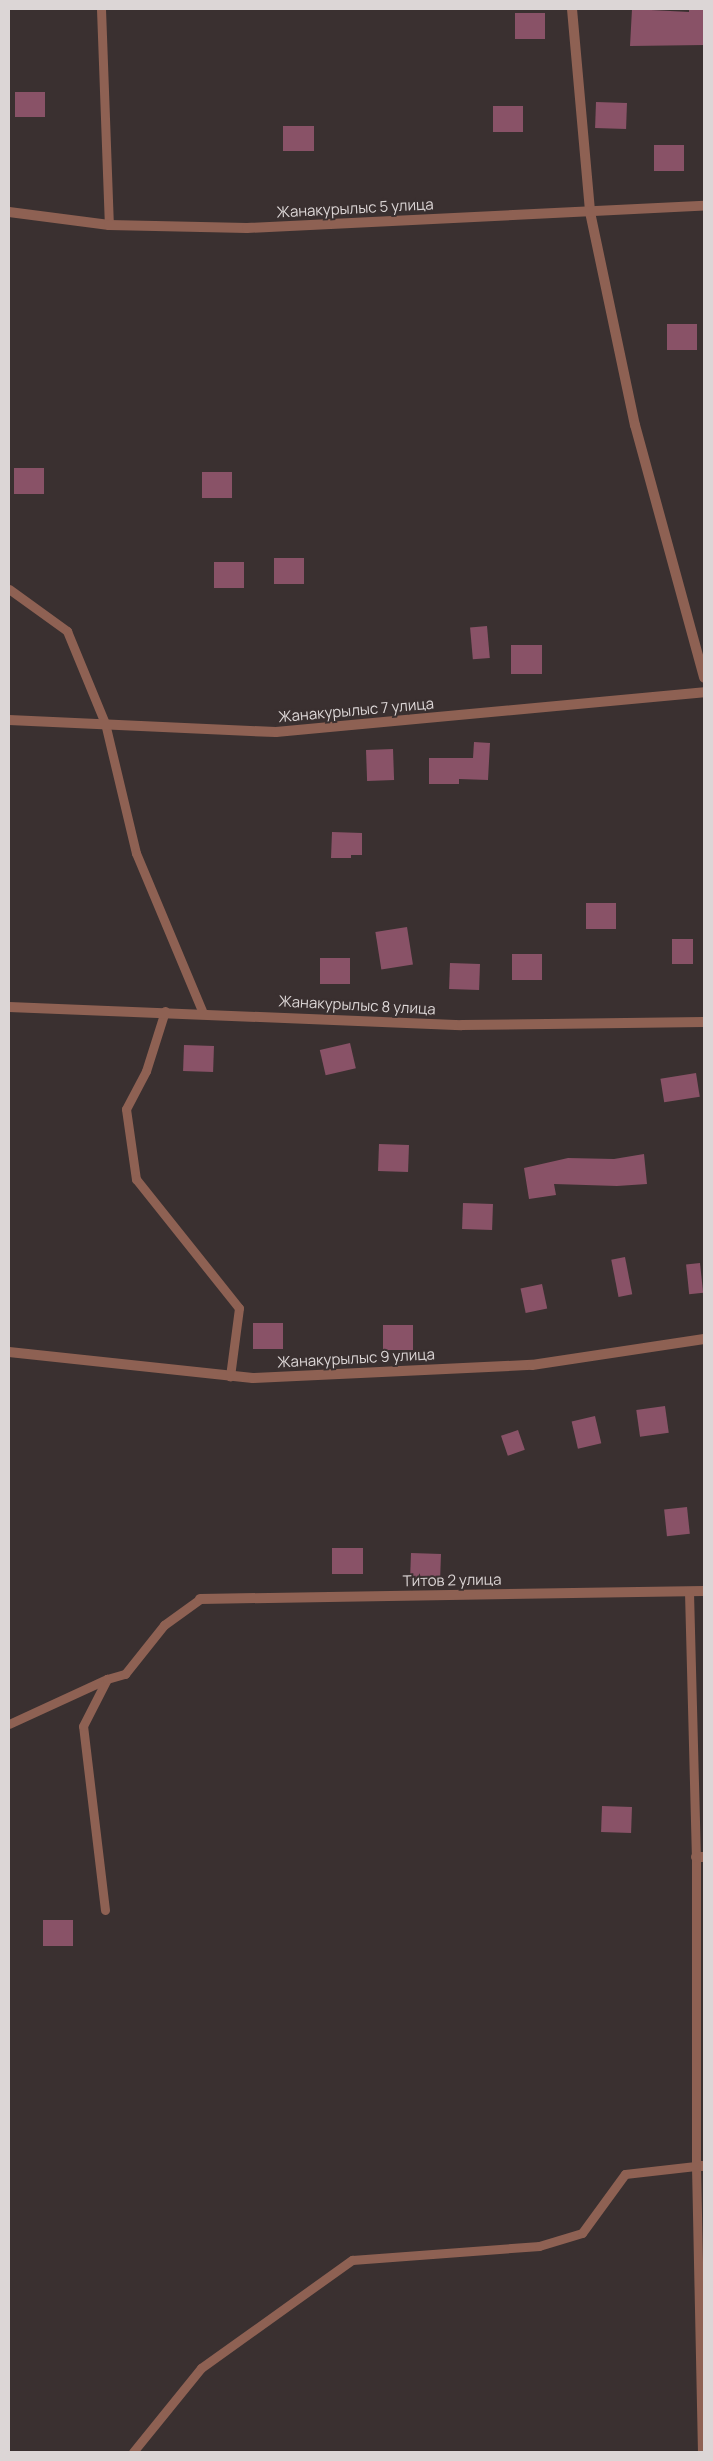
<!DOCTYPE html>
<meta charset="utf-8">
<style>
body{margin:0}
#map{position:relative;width:713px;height:2461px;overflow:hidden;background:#3a3030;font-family:Manrope,sans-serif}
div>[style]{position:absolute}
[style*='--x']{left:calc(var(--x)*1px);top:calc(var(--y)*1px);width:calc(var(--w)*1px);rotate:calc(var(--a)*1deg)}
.building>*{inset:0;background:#895267;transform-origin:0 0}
.service>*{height:9px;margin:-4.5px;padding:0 4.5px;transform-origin:4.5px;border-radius:4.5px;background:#8e6153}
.minor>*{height:10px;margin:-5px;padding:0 5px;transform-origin:5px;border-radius:5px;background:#8e6153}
span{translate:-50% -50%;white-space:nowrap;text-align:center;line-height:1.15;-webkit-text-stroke:4px #3a3030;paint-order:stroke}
.street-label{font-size:15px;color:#dcd6d6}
.frame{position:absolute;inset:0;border:10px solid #dcd6d6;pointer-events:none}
</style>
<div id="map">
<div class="building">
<div style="clip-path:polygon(632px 9px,689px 12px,689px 9px,704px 9px,704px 45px,630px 46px)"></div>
<div style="left:515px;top:13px;width:30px;height:26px"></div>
<div style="left:15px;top:92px;width:30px;height:25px"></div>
<div style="left:596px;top:102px;width:31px;height:26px;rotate:2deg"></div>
<div style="left:493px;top:106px;width:30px;height:26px"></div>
<div style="left:283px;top:126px;width:31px;height:25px"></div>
<div style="left:654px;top:145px;width:30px;height:26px"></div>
<div style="left:667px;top:324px;width:30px;height:26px"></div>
<div style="left:14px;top:468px;width:30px;height:26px"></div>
<div style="left:202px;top:472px;width:30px;height:26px"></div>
<div style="left:274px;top:558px;width:30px;height:26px"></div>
<div style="left:214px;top:562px;width:30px;height:26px"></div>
<div style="left:487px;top:626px;width:32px;height:17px;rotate:85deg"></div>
<div style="left:511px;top:645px;width:31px;height:29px"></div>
<div style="clip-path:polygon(474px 742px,490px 743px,488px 780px,459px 779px,459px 784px,429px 784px,429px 758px,473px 758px)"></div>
<div style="left:393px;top:749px;width:31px;height:27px;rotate:88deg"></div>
<div style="clip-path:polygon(332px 832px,362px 833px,362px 855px,351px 855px,351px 858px,331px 858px)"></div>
<div style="left:586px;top:903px;width:30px;height:26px"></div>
<div style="left:407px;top:927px;width:38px;height:32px;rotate:81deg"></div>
<div style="left:672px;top:939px;width:21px;height:25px"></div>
<div style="left:512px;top:954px;width:30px;height:26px"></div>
<div style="left:320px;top:958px;width:30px;height:26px"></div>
<div style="left:450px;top:963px;width:30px;height:26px;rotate:2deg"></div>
<div style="left:350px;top:1043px;width:26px;height:31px;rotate:77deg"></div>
<div style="left:184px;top:1045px;width:30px;height:26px;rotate:2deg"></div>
<div style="left:696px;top:1073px;width:24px;height:36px;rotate:81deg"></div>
<div style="left:379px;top:1144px;width:30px;height:27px;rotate:2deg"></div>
<div style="clip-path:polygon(644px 1154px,647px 1184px,617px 1186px,554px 1184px,556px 1195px,529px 1199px,524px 1168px,568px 1158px,614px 1159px)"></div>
<div style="left:463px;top:1203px;width:30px;height:26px;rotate:2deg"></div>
<div style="left:625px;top:1257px;width:38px;height:14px;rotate:79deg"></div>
<div style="left:700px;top:1263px;width:30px;height:14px;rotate:84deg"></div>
<div style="left:542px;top:1284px;width:25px;height:22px;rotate:78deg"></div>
<div style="left:253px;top:1323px;width:30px;height:26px"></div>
<div style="left:383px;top:1325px;width:30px;height:25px"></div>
<div style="left:665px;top:1406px;width:27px;height:29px;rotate:82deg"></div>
<div style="left:595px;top:1416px;width:28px;height:24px;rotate:77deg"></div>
<div style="left:518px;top:1430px;width:21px;height:18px;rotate:71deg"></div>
<div style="left:687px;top:1507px;width:27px;height:23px;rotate:84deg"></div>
<div style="left:332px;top:1548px;width:31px;height:26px"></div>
<div style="left:411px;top:1553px;width:30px;height:26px;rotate:2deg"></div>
<div style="left:602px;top:1806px;width:30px;height:26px;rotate:2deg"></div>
<div style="left:43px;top:1920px;width:30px;height:26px"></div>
</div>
<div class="service">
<div style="--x:101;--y:9;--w:216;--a:87.9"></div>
<div style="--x:9;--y:589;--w:72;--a:35.9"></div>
<div style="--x:67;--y:631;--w:100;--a:67.6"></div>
<div style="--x:105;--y:723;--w:134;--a:76.6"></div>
<div style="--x:136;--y:853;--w:173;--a:67.3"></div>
<div style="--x:165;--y:1011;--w:63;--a:107.6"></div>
<div style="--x:146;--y:1071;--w:43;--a:117.8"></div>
<div style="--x:126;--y:1109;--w:71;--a:81.9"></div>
<div style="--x:136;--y:1179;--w:165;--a:51.4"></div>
<div style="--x:239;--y:1308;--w:69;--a:97.5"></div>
<div style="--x:689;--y:1592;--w:265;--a:88.5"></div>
<div style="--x:696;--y:1857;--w:309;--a:90"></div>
<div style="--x:696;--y:2166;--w:286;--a:88.8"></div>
<div style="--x:9;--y:1724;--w:108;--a:-24.7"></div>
<div style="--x:105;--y:1910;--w:185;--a:-96.8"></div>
<div style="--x:83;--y:1726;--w:53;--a:-62.9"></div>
<div style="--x:107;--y:1679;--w:19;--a:-16"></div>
<div style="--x:125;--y:1674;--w:63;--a:-51.5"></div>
<div style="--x:164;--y:1625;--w:44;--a:-35.8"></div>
<div style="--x:133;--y:2452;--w:108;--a:-51"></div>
<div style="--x:201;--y:2368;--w:186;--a:-35.6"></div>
<div style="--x:352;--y:2260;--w:188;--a:-4.3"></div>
<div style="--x:539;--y:2246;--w:45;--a:-16.8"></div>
<div style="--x:582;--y:2233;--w:73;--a:-53.9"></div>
<div style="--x:625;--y:2174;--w:71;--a:-6.4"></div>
</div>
<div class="minor">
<div style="--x:572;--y:9;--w:204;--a:84.9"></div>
<div style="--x:590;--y:212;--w:218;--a:78.1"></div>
<div style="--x:635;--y:425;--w:262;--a:74.7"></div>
<div style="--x:9;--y:212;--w:101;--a:7.4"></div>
<div style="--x:109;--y:225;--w:138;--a:1.2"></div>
<div style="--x:247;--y:228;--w:458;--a:-2.8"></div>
<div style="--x:9;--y:720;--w:267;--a:2.6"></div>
<div style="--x:276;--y:732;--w:430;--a:-5.3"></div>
<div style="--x:9;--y:1007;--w:453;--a:2.3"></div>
<div style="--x:462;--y:1025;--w:242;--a:-0.7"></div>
<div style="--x:9;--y:1352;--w:245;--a:6.1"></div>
<div style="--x:253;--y:1378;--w:279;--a:-2.7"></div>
<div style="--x:532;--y:1365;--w:174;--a:-8.6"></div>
<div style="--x:200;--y:1599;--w:504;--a:-0.91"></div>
<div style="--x:696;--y:1857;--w:8;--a:0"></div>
<div style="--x:696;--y:2166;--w:8;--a:0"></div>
</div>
<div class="street-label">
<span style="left:355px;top:208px;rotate:-3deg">Жанакурылыс 5 улица</span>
<span style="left:356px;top:710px;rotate:-5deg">Жанакурылыс 7 улица</span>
<span style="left:357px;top:1005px;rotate:3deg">Жанакурылыс 8 улица</span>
<span style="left:356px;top:1358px;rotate:-3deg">Жанакурылыс 9 улица</span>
<span style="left:452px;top:1580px;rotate:-1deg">Титов 2 улица</span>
</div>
<div class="frame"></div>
</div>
